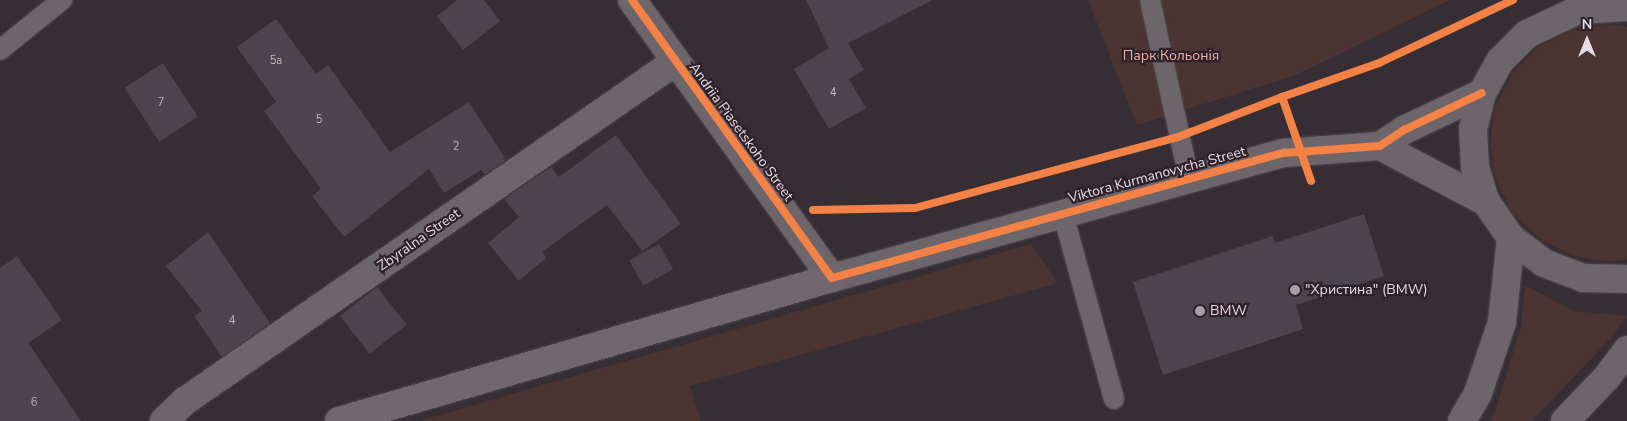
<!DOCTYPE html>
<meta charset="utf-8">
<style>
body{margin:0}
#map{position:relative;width:1627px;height:421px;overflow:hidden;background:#362e34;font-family:"Nunito Sans",sans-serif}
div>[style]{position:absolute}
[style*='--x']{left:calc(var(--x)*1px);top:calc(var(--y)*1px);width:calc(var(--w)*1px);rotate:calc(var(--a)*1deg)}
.green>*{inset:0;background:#4b3431}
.building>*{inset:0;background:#4c454e;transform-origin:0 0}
.roads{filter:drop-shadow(0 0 1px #524a50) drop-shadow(0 0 1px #524a50)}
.service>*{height:20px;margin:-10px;padding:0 10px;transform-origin:10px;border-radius:10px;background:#6c656a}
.minor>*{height:28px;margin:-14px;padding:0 14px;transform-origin:14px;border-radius:14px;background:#6c656a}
.tertiary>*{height:28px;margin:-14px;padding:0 14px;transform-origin:14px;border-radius:14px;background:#6c656a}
.primary>*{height:28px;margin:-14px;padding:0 14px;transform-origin:14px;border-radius:14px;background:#72676c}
.cycleway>*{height:8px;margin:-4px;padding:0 4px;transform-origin:4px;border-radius:4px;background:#f48246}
.dots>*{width:14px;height:14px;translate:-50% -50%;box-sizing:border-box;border:2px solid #2f212b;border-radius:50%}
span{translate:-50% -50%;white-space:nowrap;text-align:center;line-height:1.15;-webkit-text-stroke:4.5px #2f212b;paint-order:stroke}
.number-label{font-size:11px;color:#c0b6be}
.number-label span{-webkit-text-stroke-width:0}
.park-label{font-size:14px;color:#f5afa4}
.street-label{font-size:14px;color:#e6dce3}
.poi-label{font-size:14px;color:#e6dce3}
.left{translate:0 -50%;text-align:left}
.north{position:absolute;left:1562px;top:15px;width:50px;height:50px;-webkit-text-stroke:4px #2f212b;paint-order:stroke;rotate:0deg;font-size:14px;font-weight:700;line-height:20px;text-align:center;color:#e6dce3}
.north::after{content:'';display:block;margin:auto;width:18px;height:22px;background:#e6dce3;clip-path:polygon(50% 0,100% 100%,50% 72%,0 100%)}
</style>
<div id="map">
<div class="green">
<div style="clip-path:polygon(1088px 0,1450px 0,1296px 75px,1137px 125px)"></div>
<div style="clip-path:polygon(1608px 24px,1627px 27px,1627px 259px,1610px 262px,1573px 256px,1540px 239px,1513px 214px,1496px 180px,1490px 144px,1495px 107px,1512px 74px,1538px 47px,1571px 31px)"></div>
<div style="clip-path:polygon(1031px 244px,1058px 283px,690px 386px,701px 421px,419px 421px)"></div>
<div style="clip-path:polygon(1525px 285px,1573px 311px,1627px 316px,1611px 338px,1532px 421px,1489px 421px,1494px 415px,1521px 327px)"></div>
</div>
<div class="building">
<div style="clip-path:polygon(457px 0,484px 0,500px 21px,463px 50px,437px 16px)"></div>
<div style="clip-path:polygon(806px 0,933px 0,848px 43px,864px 70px,849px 79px,866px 108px,829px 129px,794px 69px,829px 48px)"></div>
<div style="clip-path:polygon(276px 19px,316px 74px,328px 65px,390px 152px,469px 102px,506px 160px,485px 175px,481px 170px,444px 193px,429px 169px,344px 237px,312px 196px,321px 189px,264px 111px,276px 102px,237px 47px)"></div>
<div style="left:163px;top:63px;width:64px;height:46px;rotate:57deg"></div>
<div style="clip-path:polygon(616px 135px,681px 224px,642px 251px,607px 205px,542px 252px,546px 258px,519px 281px,488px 243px,519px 217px,504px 199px,551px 167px,559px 177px)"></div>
<div style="clip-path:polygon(1364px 214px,1384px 276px,1296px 305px,1303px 329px,1163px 375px,1133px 282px,1273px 236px,1275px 243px)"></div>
<div style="clip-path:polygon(208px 232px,270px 323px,222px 357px,194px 316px,202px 311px,166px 266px)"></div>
<div style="left:659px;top:244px;width:29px;height:34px;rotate:61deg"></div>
<div style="clip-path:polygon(17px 256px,62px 320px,28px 343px,81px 421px,0 421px,0 268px)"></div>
<div style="left:377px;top:287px;width:48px;height:47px;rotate:52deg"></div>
</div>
<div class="roads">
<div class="service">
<div style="--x:1150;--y:0;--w:183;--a:77.7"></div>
<div style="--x:0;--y:50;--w:80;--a:-38.9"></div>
<div style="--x:1063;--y:214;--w:192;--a:74.6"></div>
</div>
<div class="minor">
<div style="--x:632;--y:0;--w:342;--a:54.3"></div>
<div style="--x:164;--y:421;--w:29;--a:-44"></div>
<div style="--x:185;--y:401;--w:596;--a:-34.68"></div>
</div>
<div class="tertiary">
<div style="--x:1627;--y:7;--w:49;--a:176.5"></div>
<div style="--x:1578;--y:10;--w:56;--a:154.8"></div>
<div style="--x:1527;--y:34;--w:38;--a:135"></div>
<div style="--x:1500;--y:61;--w:37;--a:119"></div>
<div style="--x:1482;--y:93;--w:37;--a:104"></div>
<div style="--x:1473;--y:129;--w:38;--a:87"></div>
<div style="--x:1475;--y:167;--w:37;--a:73"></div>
<div style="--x:1486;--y:202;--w:44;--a:55.2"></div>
<div style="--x:1511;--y:238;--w:41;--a:37.1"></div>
<div style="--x:1544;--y:263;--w:42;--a:21"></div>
<div style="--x:1583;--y:278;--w:44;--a:1.3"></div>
<div style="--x:1380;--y:146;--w:120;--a:27.8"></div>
<div style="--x:832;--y:278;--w:469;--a:-15.5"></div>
<div style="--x:1284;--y:153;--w:96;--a:-4.2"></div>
<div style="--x:1380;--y:146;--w:29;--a:-34"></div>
<div style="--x:1404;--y:130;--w:86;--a:-25.4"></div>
<div style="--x:1462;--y:421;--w:32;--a:-60"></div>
<div style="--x:1478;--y:393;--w:75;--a:-71.3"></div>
<div style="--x:1502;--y:322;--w:84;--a:-83.9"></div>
<div style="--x:1565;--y:421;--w:61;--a:-46.3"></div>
<div style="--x:1607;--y:377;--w:34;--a:-53"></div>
</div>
<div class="primary">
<div style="--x:339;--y:421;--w:513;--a:-16.18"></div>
</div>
</div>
<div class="cycleway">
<div style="--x:632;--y:0;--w:342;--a:54.3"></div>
<div style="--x:832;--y:278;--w:469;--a:-15.5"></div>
<div style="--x:1284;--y:153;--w:96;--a:-4.2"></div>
<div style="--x:1380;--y:146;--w:29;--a:-34"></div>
<div style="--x:1404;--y:130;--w:86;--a:-25.4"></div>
<div style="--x:1311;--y:181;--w:89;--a:-109"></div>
<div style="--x:1282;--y:97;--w:103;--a:-19.3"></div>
<div style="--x:1379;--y:63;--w:148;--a:-25.2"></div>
<div style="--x:813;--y:210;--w:102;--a:-1.1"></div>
<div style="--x:915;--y:208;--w:272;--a:-15.1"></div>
<div style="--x:1178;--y:137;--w:111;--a:-21"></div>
</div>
<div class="dots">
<div style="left:1295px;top:290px;background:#a89fa6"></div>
<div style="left:1200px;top:311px;background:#a89fa6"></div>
</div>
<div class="number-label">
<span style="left:276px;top:61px">5а</span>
<span style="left:833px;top:93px">4</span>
<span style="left:161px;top:103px">7</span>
<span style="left:319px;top:120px">5</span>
<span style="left:456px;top:147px">2</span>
<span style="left:232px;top:321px">4</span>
<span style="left:34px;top:403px">6</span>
</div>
<div class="park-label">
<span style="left:1171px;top:56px">Парк Кольонія</span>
</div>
<div class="street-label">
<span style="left:741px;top:132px;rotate:54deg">Andriia Piasetskoho Street</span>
<span style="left:1157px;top:175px;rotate:-15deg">Viktora Kurmanovycha Street</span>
<span style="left:419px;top:240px;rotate:-35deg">Zbyralna Street</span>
</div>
<div class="poi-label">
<span class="left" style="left:1305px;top:290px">"Христина" (BMW)</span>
<span class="left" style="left:1210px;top:311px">BMW</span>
</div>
<div class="north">N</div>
</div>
